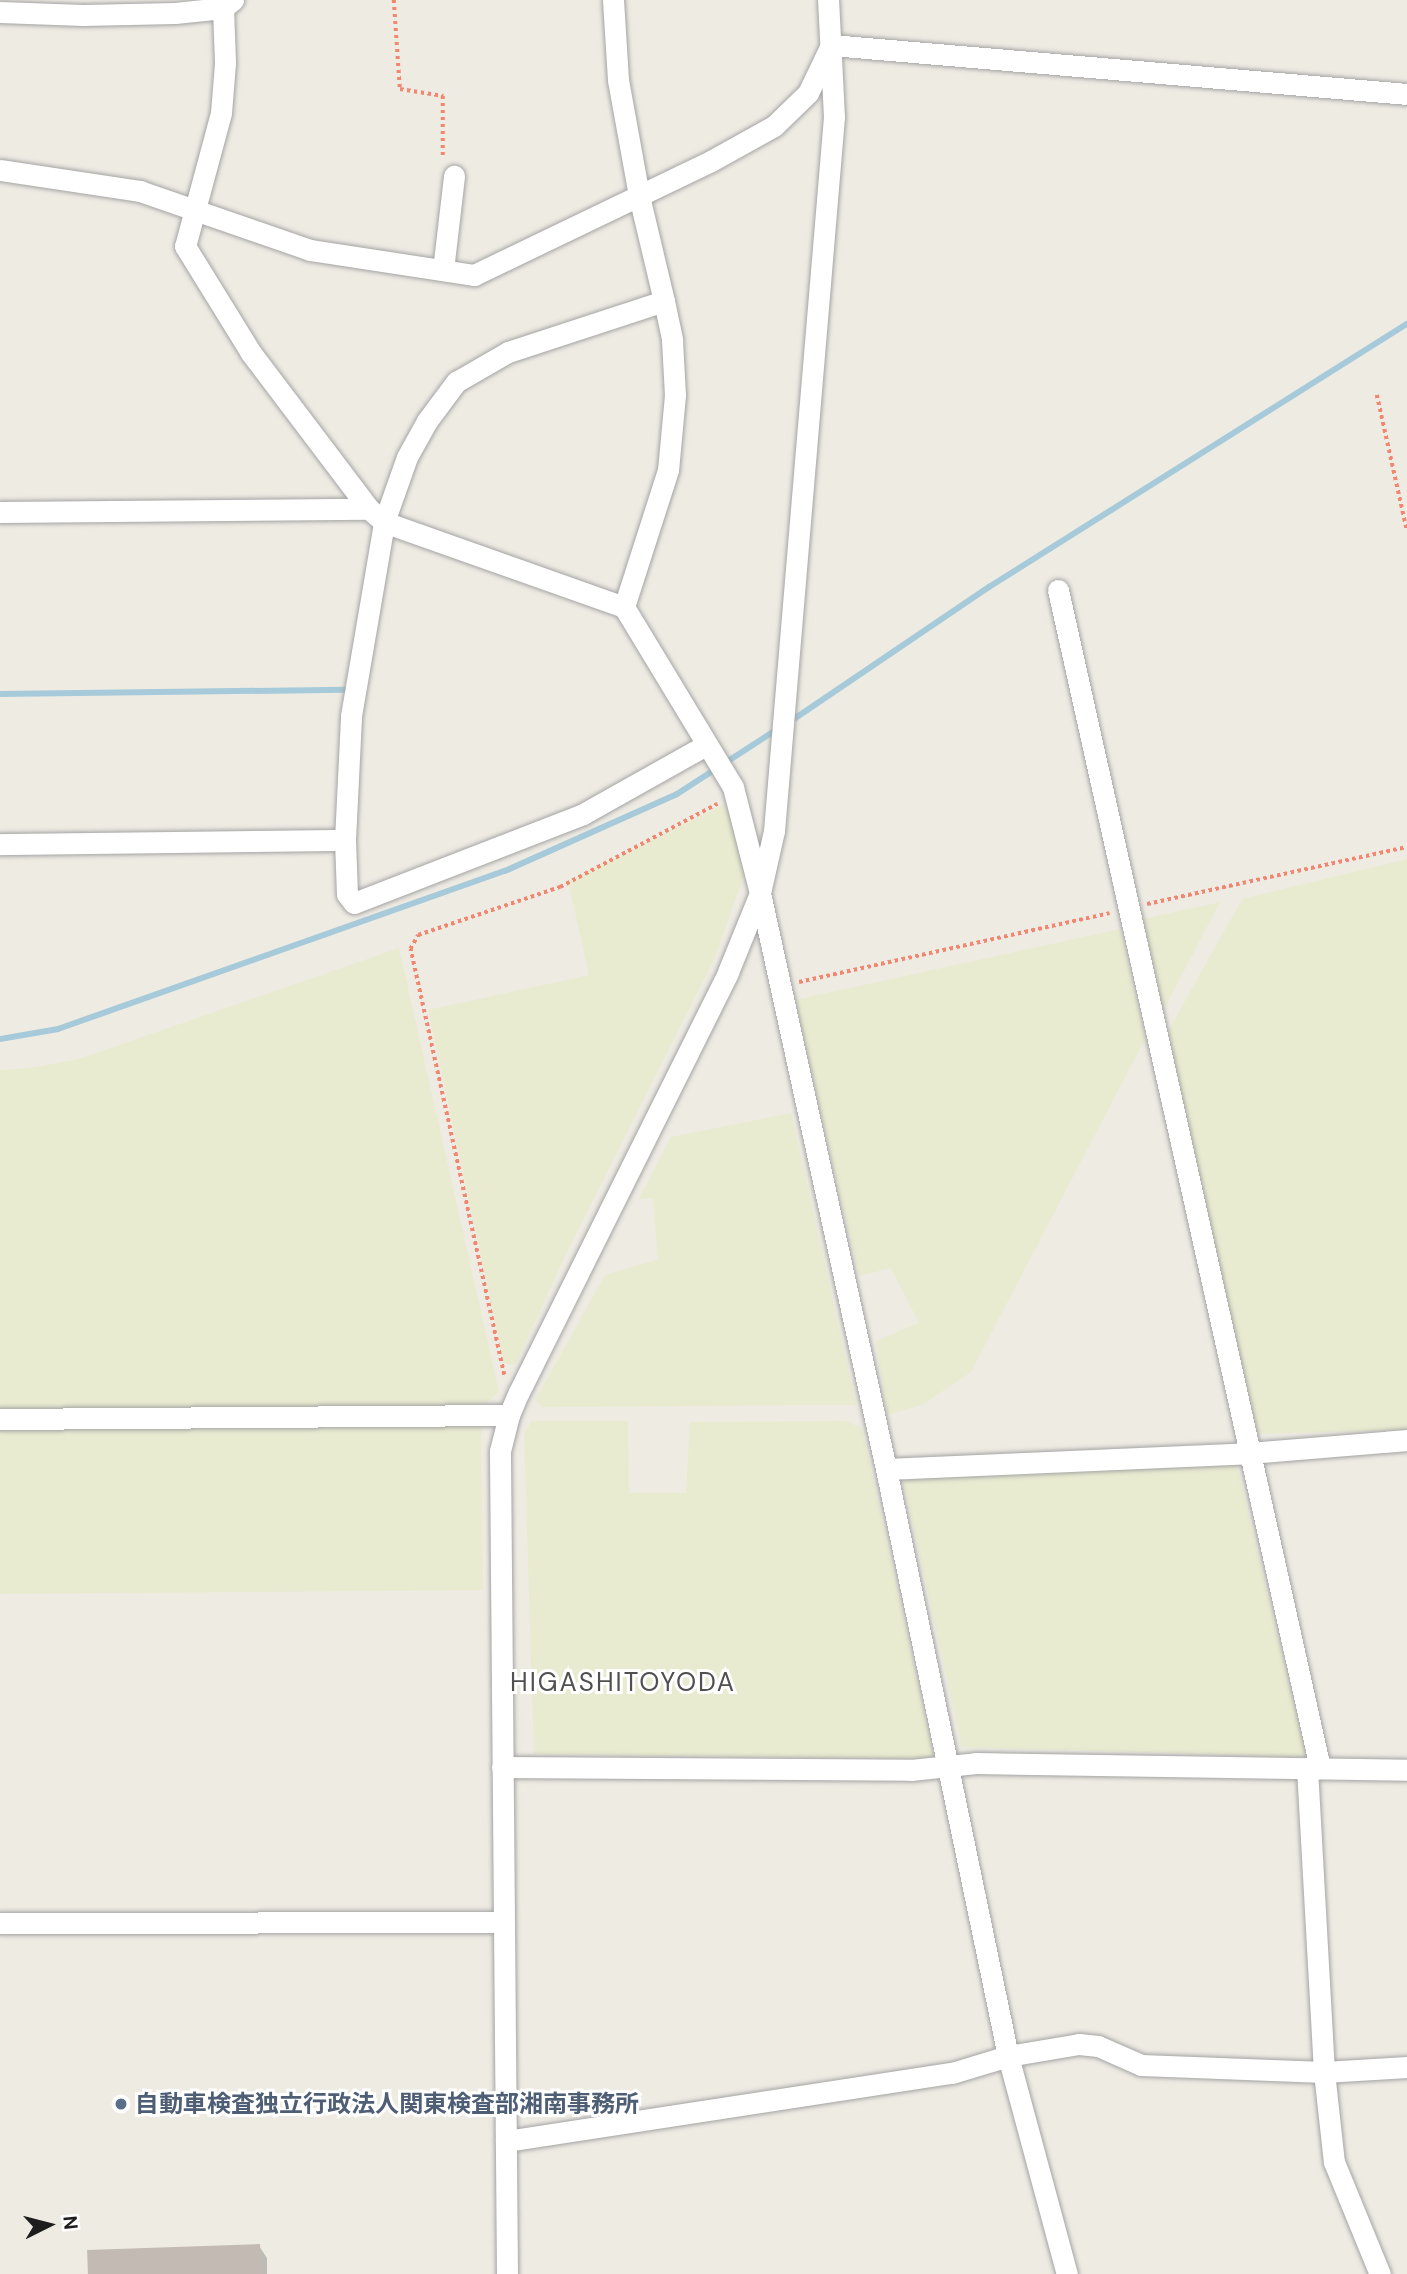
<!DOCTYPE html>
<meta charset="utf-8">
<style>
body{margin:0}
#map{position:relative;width:1407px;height:2274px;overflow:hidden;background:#eeebe3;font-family:"DM Sans","Noto Sans JP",sans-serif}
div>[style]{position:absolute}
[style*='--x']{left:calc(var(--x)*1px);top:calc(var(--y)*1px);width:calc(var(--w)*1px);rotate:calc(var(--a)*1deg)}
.farmland>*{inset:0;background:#e8ebd0}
.shadow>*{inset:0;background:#0003}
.stream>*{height:6px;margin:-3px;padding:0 3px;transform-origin:3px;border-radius:3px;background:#a6cad9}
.building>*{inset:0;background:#c2bab3;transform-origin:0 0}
.path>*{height:3.5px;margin-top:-1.75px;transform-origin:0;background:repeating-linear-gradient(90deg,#f18671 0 3.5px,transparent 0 7px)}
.roads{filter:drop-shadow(0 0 2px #a4a4a4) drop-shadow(0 0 2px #a4a4a4)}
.minor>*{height:21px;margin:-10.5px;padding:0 10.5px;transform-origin:10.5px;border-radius:10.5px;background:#fff}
.dots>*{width:19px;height:19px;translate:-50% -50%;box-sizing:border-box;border:4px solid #fff;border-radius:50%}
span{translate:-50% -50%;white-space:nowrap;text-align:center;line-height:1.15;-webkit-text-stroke:6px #fff;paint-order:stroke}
.service-label{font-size:24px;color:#4e5e75;font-weight:700}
.left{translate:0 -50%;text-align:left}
.neighbourhood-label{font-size:26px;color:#505050;letter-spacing:2px}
.north{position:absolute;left:14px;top:2190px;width:70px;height:70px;-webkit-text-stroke:5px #fff;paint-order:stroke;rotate:84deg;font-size:19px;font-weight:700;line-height:28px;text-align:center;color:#1d1d1d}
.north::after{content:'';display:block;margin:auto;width:24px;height:32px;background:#1d1d1d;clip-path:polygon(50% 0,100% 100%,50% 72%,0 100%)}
</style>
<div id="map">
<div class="farmland">
<div style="clip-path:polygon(729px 802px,744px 875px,715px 958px,569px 1248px,515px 1365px,504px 1363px,428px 1010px,589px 975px,568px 881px)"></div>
<div style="clip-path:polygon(1407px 859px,1407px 1430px,1252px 1434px,1167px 1033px,1242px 899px)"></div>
<div style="clip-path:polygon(1220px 902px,1163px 1011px,1143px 919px)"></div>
<div style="clip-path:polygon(1120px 929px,1145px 1039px,971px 1372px,922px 1405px,887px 1415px,876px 1341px,919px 1323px,891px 1268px,859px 1276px,795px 1000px)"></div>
<div style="clip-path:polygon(399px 948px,499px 1392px,488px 1401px,481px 1424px,483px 1590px,0 1594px,0 1070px,31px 1068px,79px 1059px)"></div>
<div style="clip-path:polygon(791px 1113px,856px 1405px,542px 1407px,535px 1400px,605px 1275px,658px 1259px,653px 1198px,639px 1199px,671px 1137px)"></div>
<div style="clip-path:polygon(532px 1421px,628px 1421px,629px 1493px,686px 1493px,690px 1422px,845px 1421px,862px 1428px,934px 1759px,534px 1754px,524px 1433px)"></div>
<div style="clip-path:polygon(1236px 1462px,1306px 1757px,962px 1747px,903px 1480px)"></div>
</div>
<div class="shadow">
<div style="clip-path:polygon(259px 2246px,267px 2258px,267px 2274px,89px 2274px)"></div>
</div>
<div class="stream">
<div style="--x:0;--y:694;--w:344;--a:-0.7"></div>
<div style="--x:788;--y:723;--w:243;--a:-34.1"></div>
<div style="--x:989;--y:587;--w:494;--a:-32.2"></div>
<div style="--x:0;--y:1039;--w:59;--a:-9.8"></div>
<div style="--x:58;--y:1029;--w:474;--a:-19.5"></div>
<div style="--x:505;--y:871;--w:188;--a:-24.1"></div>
<div style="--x:677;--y:794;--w:121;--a:-32.9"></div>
</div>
<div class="building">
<div style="left:260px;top:2244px;width:30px;height:173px;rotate:88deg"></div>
</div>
<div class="path">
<div style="--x:394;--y:0;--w:89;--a:86.1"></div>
<div style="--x:400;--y:89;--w:44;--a:9.2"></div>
<div style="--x:443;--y:96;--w:62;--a:90"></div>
<div style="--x:1377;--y:395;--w:138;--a:77.5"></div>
<div style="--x:1147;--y:904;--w:266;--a:-12.4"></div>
<div style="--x:799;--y:982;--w:318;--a:-12.5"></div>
<div style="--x:504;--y:1375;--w:436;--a:-102.4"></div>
<div style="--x:410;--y:949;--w:16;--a:-60"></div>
<div style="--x:418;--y:935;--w:150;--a:-18.7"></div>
<div style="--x:560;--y:887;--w:178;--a:-27.9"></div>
</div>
<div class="roads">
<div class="minor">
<div style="--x:613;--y:0;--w:80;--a:86.4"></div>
<div style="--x:618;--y:80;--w:118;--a:79.7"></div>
<div style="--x:639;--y:196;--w:108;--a:76.6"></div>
<div style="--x:223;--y:8;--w:55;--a:87.9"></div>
<div style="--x:225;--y:63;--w:50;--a:94.6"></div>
<div style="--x:221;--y:113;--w:138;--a:105.1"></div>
<div style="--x:185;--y:246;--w:126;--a:58.3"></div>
<div style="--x:251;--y:353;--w:196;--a:52.9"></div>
<div style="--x:0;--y:12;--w:83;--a:2.1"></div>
<div style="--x:83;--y:15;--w:92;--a:-1.2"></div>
<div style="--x:175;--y:13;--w:48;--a:-5.9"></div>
<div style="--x:223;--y:8;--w:13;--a:-39"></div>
<div style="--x:0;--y:170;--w:142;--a:8.5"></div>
<div style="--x:140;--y:191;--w:180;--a:19.1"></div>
<div style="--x:310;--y:250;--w:166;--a:8.7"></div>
<div style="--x:474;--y:275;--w:263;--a:-25.7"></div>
<div style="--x:711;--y:161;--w:72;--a:-29.1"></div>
<div style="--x:774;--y:126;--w:47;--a:-44.1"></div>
<div style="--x:808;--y:93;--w:53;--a:-64.4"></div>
<div style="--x:831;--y:45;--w:578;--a:4.86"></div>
<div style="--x:443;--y:270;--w:95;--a:-83.3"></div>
<div style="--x:0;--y:512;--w:369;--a:-0.5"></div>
<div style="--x:369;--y:509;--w:20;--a:41"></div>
<div style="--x:384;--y:522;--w:255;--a:19.5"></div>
<div style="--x:624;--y:607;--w:210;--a:58.8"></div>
<div style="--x:733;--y:787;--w:109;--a:75.7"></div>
<div style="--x:760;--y:893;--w:590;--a:77.66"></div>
<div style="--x:886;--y:1469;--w:600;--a:78.26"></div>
<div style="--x:1008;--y:2056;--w:226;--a:74.9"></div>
<div style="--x:1058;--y:590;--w:1207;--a:77.46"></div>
<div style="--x:345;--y:840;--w:54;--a:87.9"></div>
<div style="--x:347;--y:894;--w:11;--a:52"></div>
<div style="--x:354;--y:903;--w:246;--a:-21.2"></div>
<div style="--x:583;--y:814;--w:141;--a:-29.3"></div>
<div style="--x:0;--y:844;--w:345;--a:-0.7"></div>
<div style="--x:345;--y:840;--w:124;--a:-87.2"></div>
<div style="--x:351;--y:716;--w:197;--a:-80.3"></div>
<div style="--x:384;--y:522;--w:69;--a:-70.5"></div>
<div style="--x:407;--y:457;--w:41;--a:-60.9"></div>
<div style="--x:427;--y:421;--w:49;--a:-53.4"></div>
<div style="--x:456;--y:382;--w:60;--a:-30"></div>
<div style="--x:508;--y:352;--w:164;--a:-18.1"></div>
<div style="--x:664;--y:301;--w:40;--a:78"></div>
<div style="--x:672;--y:340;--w:55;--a:86.9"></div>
<div style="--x:675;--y:395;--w:75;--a:95.3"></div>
<div style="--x:668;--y:470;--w:144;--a:107.8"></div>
<div style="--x:0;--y:1419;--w:509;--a:-0.45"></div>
<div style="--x:886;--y:1469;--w:363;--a:-2.5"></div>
<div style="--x:1249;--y:1453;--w:159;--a:-4.7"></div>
<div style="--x:502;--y:1767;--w:409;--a:0.4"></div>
<div style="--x:911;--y:1770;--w:65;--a:-6.1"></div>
<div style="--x:976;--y:1763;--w:431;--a:0.9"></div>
<div style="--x:1307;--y:1768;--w:304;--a:86.8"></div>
<div style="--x:1324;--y:2072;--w:91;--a:83.7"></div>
<div style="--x:1334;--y:2162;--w:121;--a:67.7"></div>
<div style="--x:0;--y:1923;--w:502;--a:-0.11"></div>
<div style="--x:506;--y:2141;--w:451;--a:-8.7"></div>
<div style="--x:952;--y:2073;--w:59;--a:-16.9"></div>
<div style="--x:1008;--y:2056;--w:72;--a:-9.6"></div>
<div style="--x:1079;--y:2044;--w:19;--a:6"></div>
<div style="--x:1098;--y:2046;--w:47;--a:23.8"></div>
<div style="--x:1141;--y:2065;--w:183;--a:2.2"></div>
<div style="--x:1324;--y:2072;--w:83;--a:-3.4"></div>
<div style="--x:507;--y:2274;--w:823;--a:-90.49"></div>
<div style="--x:500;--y:1451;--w:37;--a:-76"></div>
<div style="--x:509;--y:1415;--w:25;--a:-67"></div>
<div style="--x:519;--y:1392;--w:469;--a:-63.5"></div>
<div style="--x:728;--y:972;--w:85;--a:-67.9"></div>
<div style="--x:760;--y:893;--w:64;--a:-77.3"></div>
<div style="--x:774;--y:831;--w:717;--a:-85.2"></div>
<div style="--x:834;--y:117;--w:117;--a:-92.9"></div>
</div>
</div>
<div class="dots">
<div style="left:121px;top:2104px;background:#5c6f8a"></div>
</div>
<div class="service-label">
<span class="left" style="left:135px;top:2104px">自動車検査独立行政法人関東検査部湘南事務所</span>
</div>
<div class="neighbourhood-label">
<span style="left:623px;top:1683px">HIGASHITOYODA</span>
</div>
<div class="north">N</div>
</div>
